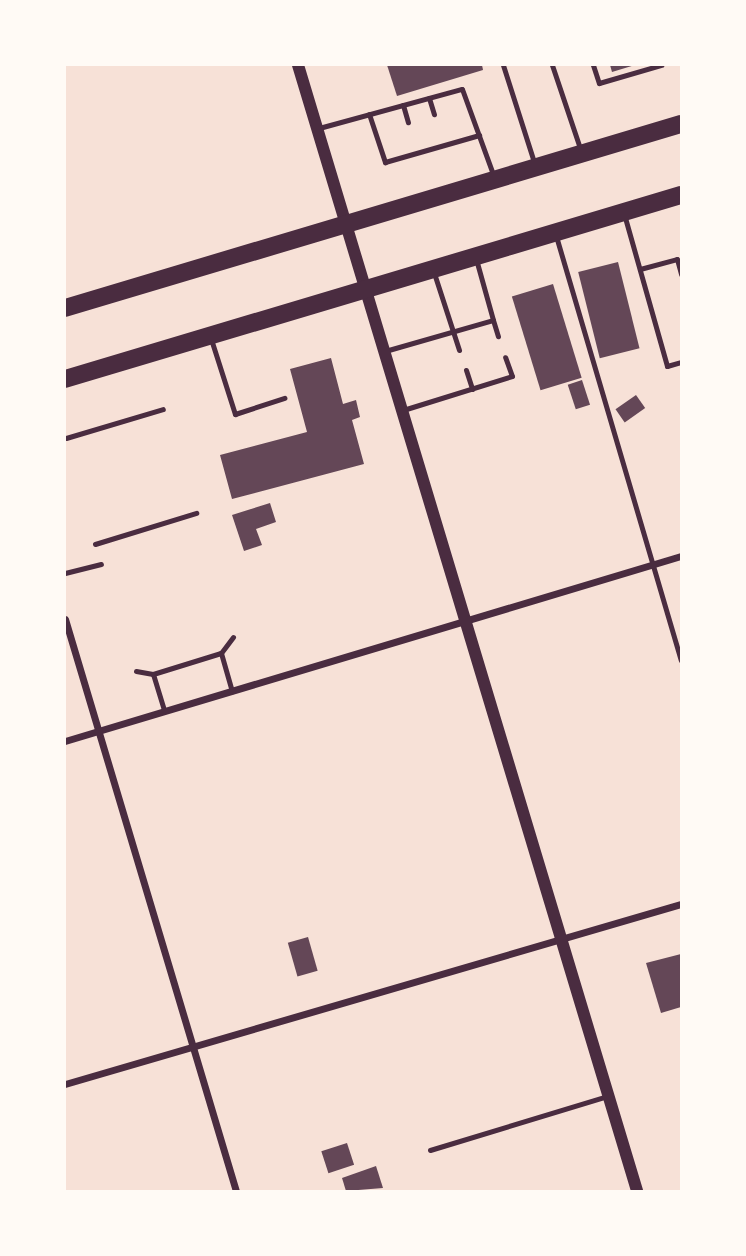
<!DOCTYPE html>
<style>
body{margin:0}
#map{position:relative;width:746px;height:1256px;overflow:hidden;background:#f7e1d7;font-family:Cabin,sans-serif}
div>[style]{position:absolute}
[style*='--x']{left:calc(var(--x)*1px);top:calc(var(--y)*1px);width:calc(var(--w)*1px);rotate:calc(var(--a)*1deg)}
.building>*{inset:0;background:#644757;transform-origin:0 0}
.service>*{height:5px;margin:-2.5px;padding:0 2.5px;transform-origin:2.5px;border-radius:2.5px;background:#4a2c40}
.minor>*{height:7px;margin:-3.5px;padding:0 3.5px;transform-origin:3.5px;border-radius:3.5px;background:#4a2c40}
.tertiary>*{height:12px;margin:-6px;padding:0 6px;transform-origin:6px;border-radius:6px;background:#4a2c40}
.primary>*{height:18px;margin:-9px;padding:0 9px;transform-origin:9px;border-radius:9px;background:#4a2c40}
span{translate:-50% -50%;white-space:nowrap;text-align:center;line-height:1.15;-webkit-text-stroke:7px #fffaf5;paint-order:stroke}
.frame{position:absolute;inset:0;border:66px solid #fffaf5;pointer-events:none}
</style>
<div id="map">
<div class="building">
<div style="clip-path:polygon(387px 65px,482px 65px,483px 70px,397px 96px)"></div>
<div style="clip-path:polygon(610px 65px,635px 65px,612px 72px)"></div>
<div style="left:618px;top:262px;width:89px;height:41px;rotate:76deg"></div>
<div style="left:553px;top:284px;width:98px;height:43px;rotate:73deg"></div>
<div style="clip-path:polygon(331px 358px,343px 404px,356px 400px,360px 417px,352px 420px,364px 464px,232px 499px,220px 455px,307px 432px,290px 369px)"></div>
<div style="left:582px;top:380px;width:26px;height:15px;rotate:72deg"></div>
<div style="left:636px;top:395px;width:16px;height:25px;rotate:55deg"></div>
<div style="clip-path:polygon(270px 503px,276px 522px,256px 529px,262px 545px,244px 551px,232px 515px)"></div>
<div style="left:308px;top:937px;width:35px;height:21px;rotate:74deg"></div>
<div style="clip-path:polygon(681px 954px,681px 1007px,661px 1013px,646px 963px)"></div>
<div style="left:347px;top:1143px;width:23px;height:27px;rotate:72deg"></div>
<div style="clip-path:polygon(376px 1166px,383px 1188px,346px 1191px,342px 1178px)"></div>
</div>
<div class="service">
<div style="--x:503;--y:65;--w:105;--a:72.3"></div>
<div style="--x:552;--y:65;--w:91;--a:71.4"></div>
<div style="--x:593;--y:65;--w:19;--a:72"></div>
<div style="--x:599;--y:83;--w:65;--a:-16.2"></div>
<div style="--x:429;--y:98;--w:17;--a:73"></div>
<div style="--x:403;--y:105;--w:18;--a:74"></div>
<div style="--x:369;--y:114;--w:51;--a:71.6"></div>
<div style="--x:385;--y:162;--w:98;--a:-16"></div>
<div style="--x:319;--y:128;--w:148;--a:-15.3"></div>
<div style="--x:462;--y:89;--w:94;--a:70"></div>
<div style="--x:624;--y:214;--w:158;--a:74.2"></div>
<div style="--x:667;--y:366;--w:15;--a:-16"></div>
<div style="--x:556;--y:236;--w:442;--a:73.6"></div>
<div style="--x:476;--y:259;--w:63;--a:74.4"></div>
<div style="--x:640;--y:269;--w:38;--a:-15"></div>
<div style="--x:677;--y:259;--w:16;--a:75"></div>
<div style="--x:434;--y:273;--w:81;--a:72"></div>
<div style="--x:211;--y:339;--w:79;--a:72.3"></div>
<div style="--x:235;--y:414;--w:52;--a:-18.1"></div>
<div style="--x:385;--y:351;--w:112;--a:-16"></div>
<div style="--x:493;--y:320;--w:17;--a:73"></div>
<div style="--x:466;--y:370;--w:20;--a:72"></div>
<div style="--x:403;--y:410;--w:114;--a:-17.3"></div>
<div style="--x:512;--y:376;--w:20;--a:-110"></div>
<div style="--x:66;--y:438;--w:101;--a:-16.6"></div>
<div style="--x:95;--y:544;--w:106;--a:-17.1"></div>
<div style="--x:65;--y:573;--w:37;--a:-14"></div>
<div style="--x:221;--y:653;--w:40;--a:74"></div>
<div style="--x:136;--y:671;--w:17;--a:10"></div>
<div style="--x:153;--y:674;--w:71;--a:-17.2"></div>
<div style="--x:221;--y:653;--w:20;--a:-53"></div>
<div style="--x:153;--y:674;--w:39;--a:73"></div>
<div style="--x:430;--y:1150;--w:186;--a:-16.9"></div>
</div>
<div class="minor">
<div style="--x:65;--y:619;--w:597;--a:73.36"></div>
<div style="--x:65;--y:741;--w:643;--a:-16.72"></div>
<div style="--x:65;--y:1084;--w:642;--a:-16.29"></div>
</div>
<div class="tertiary">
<div style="--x:298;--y:65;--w:1176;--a:73.24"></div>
</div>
<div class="primary">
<div style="--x:65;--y:308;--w:643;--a:-16.63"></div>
<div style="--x:65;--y:379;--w:643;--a:-16.63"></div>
</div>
<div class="frame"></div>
</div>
